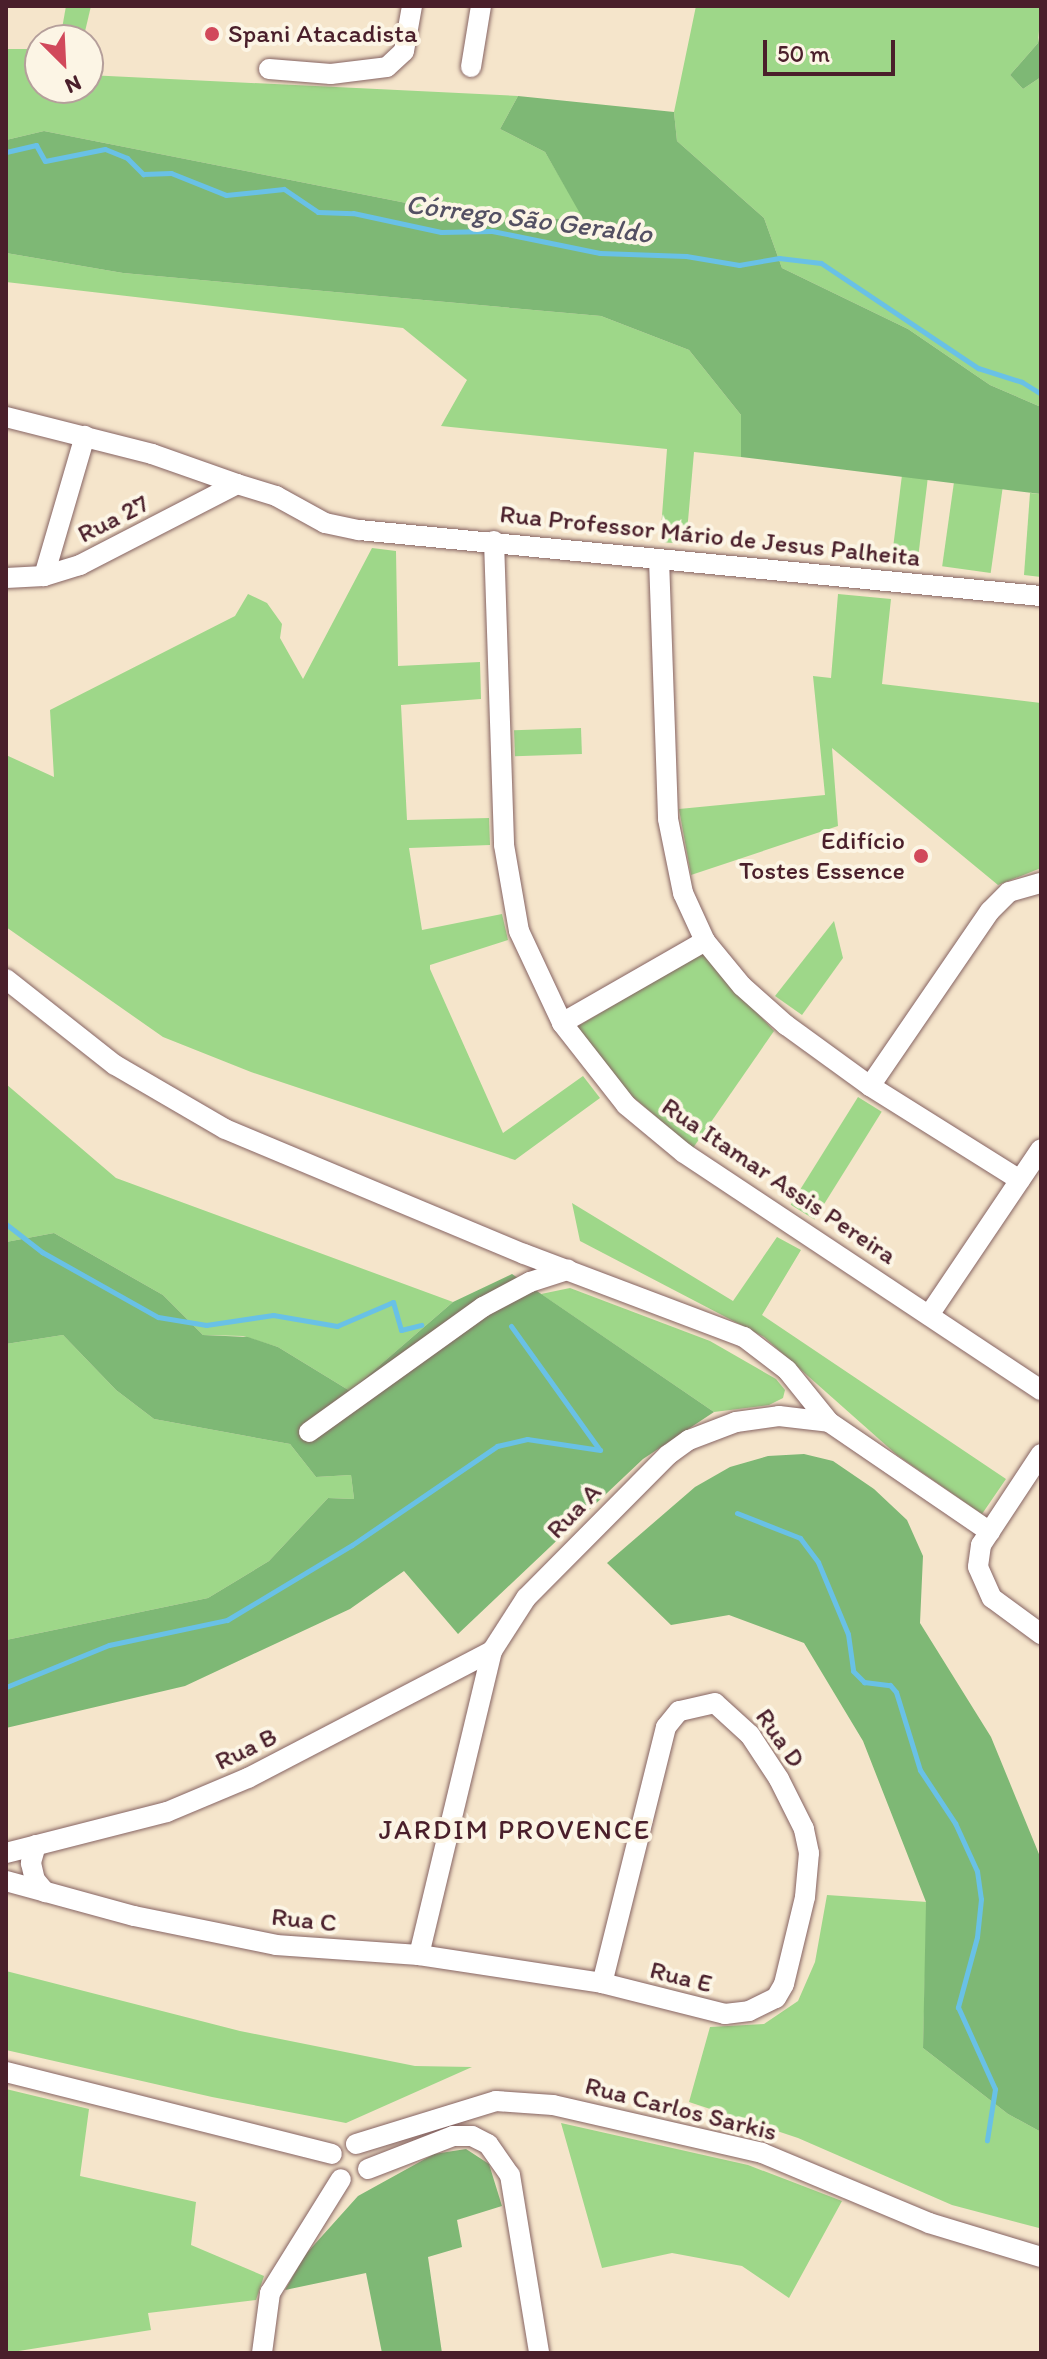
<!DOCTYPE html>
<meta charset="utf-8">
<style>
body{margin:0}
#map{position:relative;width:1047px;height:2359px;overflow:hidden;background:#f5e5cb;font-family:Itim,sans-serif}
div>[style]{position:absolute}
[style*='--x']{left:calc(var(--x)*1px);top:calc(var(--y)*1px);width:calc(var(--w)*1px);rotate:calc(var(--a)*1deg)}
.green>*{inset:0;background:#9ed789;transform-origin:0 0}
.forest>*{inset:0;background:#7eb875}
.stream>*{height:5px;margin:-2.5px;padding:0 2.5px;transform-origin:2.5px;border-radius:2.5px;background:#69c1e6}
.roads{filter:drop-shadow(0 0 2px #866463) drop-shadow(0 0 2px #866463)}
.minor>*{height:20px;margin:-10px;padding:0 10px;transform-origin:10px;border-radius:10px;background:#fff}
.dots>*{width:22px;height:22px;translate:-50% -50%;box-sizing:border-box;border:4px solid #fcf5e5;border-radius:50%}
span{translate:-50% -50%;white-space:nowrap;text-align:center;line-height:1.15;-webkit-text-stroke:8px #fcf5e5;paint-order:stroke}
.poi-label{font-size:26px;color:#4a1f2b}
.left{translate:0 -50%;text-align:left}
.right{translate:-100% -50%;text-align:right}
.street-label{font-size:26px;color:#4a1f2b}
.water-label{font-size:28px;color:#535063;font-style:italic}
.neighbourhood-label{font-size:28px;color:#4a1f2b;letter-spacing:2px}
.frame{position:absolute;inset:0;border:8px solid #4a1f2b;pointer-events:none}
.north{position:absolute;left:24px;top:24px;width:80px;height:80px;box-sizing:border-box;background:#fcf5e5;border:2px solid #b59f9b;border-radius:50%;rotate:156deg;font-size:22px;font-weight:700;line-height:32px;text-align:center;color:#4a1f2b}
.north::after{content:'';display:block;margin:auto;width:28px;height:36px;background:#d1495b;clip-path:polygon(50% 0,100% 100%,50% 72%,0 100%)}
.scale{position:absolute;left:763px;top:40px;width:132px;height:36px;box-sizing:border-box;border:4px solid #4a1f2b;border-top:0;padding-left:10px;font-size:24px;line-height:28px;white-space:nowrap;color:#4a1f2b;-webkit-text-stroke:6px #fcf5e5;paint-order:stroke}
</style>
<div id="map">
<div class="green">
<div style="clip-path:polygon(66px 6px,91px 6px,83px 40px,60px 40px)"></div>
<div style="clip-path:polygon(696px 6px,1041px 6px,1038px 43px,1010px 75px,1023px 89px,1041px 77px,1041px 407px,990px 385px,908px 329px,782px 268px,764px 218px,677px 141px,674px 112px)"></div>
<div style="clip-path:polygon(6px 49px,40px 49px,40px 88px,88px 88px,88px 75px,518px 96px,500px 129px,545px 152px,583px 217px,502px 222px,44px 131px,6px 140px)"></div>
<div style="clip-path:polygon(6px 253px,123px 273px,601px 316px,689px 350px,741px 415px,741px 457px,694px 452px,686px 544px,660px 542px,667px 449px,441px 426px,467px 380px,403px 328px,6px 282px)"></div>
<div style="left:902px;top:475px;width:26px;height:87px;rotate:7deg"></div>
<div style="left:954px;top:482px;width:49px;height:85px;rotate:8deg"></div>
<div style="clip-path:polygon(1030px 493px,1041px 494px,1041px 577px,1024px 575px)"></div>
<div style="clip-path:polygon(372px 548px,396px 551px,398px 666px,480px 662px,481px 699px,401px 705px,407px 820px,489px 818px,490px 845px,409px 848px,422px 930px,502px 914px,508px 940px,430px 965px,430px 969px,503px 1133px,583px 1076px,600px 1098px,515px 1160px,251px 1072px,163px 1037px,6px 927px,6px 755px,54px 777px,50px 710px,235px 616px,248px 594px,267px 603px,282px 624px,280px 638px,303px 679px)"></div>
<div style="clip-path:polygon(838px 594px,891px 599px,882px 684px,1041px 703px,1041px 868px,998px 885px,832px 748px,838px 826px,691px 875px,679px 809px,825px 795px,813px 676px,831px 678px)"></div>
<div style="left:581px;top:728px;width:26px;height:67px;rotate:88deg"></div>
<div style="clip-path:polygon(834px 921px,843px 958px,802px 1015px,775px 996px)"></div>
<div style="clip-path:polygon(702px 953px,774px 1031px,693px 1148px,626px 1091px,575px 1028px)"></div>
<div style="clip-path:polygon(6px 1084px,116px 1178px,453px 1302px,350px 1391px,278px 1347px,243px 1336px,203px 1335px,163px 1295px,54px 1233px,6px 1242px)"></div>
<div style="left:858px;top:1097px;width:28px;height:127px;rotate:32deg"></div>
<div style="clip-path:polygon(572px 1203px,733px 1301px,777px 1237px,801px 1250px,762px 1315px,1006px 1479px,982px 1514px,897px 1455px,764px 1337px,580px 1241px)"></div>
<div style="clip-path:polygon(570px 1288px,710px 1341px,776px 1379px,785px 1390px,783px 1398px,769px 1405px,714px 1412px,541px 1294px)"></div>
<div style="clip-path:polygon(63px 1335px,116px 1390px,154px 1419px,290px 1444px,316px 1477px,351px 1475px,354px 1499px,328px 1498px,269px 1561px,208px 1598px,6px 1640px,6px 1344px)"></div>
<div style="clip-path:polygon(827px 1895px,927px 1902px,923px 2048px,1008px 2114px,1041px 2132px,1039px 2228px,952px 2205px,798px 2138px,689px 2102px,710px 2027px,764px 2024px,798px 2001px,815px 1962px)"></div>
<div style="clip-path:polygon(6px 1971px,240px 2031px,415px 2066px,472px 2067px,346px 2123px,212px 2097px,6px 2050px)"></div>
<div style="clip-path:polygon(6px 2089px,89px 2109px,80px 2176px,196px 2202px,191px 2245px,264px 2276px,256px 2300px,148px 2313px,151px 2330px,6px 2353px)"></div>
<div style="clip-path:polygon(561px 2123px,748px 2165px,842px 2201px,789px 2298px,742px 2266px,672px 2253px,602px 2268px)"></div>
</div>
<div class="forest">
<div style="clip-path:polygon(1041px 27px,1041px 77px,1023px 89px,1010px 75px,1038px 43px)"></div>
<div style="clip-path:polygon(518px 96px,674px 112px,677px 141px,764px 218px,782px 268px,908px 329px,990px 385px,1041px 407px,1041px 494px,741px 457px,741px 415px,689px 350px,601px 316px,123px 273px,6px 253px,6px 140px,44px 131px,502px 222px,582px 217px,545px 152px,500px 129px)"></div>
<div style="clip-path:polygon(54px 1233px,163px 1295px,203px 1335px,248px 1337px,278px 1347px,350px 1391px,453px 1302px,512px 1274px,714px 1412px,643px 1459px,458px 1634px,404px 1571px,350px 1609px,185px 1686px,6px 1728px,6px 1640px,208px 1598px,269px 1561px,328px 1498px,354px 1499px,351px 1475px,316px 1477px,290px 1444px,154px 1419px,116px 1390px,63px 1335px,6px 1344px,6px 1242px)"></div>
<div style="clip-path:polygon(804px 1454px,833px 1461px,874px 1489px,907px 1520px,923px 1556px,920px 1623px,991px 1737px,1041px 1859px,1041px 2132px,1008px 2114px,923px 2048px,926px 1902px,863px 1741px,804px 1643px,729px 1615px,671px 1625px,607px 1563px,695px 1487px,730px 1467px,768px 1456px)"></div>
<div style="clip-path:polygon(466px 2149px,489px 2164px,502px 2206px,457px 2220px,462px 2247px,428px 2257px,442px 2353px,382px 2353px,366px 2273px,285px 2290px,305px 2255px,358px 2196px,434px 2154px)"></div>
</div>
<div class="stream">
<div style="--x:6;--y:152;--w:31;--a:-13"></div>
<div style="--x:36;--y:145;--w:18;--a:61"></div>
<div style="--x:45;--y:161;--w:61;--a:-11.3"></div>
<div style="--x:105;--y:149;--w:24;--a:22"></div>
<div style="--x:127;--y:158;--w:23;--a:45"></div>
<div style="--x:143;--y:174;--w:28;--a:-2"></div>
<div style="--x:171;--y:173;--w:59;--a:21.8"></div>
<div style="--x:226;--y:195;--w:58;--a:-5.9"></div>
<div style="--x:284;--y:189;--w:41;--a:34.1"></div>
<div style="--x:318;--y:212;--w:35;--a:2"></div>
<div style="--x:353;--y:213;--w:90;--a:12.2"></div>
<div style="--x:441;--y:232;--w:51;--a:-1.1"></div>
<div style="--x:492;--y:231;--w:110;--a:11.5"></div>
<div style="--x:600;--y:253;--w:86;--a:2"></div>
<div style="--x:686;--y:256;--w:54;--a:9.6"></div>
<div style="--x:739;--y:265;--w:41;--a:-9.9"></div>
<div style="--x:779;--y:258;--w:42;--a:6.8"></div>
<div style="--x:821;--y:263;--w:189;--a:33.8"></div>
<div style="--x:978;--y:368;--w:46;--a:17.7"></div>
<div style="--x:1022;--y:382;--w:22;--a:32"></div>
<div style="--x:6;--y:1224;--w:46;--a:37.9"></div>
<div style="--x:42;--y:1252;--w:133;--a:29.3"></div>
<div style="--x:158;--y:1317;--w:49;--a:9.5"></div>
<div style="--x:206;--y:1325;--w:68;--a:-8.5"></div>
<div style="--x:273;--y:1315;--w:65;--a:9.8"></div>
<div style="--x:337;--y:1326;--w:61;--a:-23.2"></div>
<div style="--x:393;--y:1302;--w:29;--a:74"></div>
<div style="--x:401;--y:1330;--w:21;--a:-14"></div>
<div style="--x:511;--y:1326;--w:151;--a:54.4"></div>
<div style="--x:737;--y:1513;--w:68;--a:21.6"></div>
<div style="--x:800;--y:1538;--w:30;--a:53"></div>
<div style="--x:818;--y:1562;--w:78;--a:67.4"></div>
<div style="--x:848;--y:1634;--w:37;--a:82"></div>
<div style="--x:853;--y:1671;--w:16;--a:45"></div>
<div style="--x:864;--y:1682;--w:26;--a:7"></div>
<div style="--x:890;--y:1685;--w:9;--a:49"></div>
<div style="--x:896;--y:1692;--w:82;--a:72.9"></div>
<div style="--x:920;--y:1770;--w:64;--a:56.6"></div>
<div style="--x:955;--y:1823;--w:53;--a:65.4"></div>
<div style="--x:977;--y:1871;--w:28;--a:82"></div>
<div style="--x:981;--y:1899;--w:38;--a:96"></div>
<div style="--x:977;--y:1937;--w:73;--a:105.2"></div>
<div style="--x:958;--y:2007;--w:90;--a:65.7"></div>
<div style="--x:995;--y:2089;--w:52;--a:98.9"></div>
<div style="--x:6;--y:1687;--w:111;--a:-22.2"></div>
<div style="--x:109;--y:1645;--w:121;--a:-12"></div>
<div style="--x:227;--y:1620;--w:146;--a:-31"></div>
<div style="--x:352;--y:1545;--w:176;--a:-34.3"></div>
<div style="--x:497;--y:1446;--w:31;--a:-13"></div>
<div style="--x:527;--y:1439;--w:74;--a:8.6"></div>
</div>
<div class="roads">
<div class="minor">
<div style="--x:471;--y:67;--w:62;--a:-80.7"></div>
<div style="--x:269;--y:69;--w:62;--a:4.6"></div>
<div style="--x:331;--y:74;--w:56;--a:-7.1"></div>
<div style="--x:387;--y:67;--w:23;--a:-43"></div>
<div style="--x:404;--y:51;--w:46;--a:-79.9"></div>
<div style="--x:6;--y:417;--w:151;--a:14.2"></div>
<div style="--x:152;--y:454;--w:90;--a:19.4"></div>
<div style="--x:237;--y:484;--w:177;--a:152.7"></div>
<div style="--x:80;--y:565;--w:38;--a:163"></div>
<div style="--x:44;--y:576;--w:38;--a:177"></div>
<div style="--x:237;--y:484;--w:41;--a:17.1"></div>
<div style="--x:276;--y:496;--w:56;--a:28.9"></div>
<div style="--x:325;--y:523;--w:35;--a:12"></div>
<div style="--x:359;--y:530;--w:685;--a:5.53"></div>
<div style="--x:494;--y:541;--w:304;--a:88.1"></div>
<div style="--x:504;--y:845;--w:87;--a:80.1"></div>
<div style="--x:519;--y:931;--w:102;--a:64.9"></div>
<div style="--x:562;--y:1023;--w:104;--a:52"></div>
<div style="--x:626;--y:1105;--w:75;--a:39.6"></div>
<div style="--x:684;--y:1153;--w:429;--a:33.6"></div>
<div style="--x:659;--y:559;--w:260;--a:88"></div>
<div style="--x:668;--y:819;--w:76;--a:78.5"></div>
<div style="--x:683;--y:893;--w:53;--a:65.4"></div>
<div style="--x:705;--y:941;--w:58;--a:50.6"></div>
<div style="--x:742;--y:986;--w:59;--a:41.6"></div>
<div style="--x:786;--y:1025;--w:104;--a:36"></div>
<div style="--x:870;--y:1086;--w:177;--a:32.1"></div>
<div style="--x:44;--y:576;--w:146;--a:-73.7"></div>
<div style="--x:6;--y:979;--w:139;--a:38.3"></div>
<div style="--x:115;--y:1065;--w:127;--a:30.2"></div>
<div style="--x:225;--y:1129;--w:324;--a:22.7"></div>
<div style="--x:524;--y:1254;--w:235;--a:20.7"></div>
<div style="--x:744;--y:1337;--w:54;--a:37.5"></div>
<div style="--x:787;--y:1370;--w:67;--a:51.1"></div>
<div style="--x:562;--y:1023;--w:165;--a:-29.8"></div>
<div style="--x:870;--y:1086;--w:212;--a:-55.6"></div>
<div style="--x:990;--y:911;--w:27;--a:-45"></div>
<div style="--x:1009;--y:892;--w:33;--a:-16"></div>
<div style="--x:929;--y:1315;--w:200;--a:-56"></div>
<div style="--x:309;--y:1432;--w:214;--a:-35.7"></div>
<div style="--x:483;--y:1307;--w:53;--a:-28"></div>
<div style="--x:530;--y:1282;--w:40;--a:-18"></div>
<div style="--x:1041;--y:1454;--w:109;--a:123.4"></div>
<div style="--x:981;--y:1545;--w:22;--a:98"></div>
<div style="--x:978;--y:1567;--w:34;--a:66"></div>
<div style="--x:992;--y:1598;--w:61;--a:36.3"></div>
<div style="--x:36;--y:1845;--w:19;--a:106"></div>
<div style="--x:31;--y:1863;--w:17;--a:77"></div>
<div style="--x:35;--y:1880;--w:16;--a:50"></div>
<div style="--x:6;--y:1853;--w:166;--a:-14.3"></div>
<div style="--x:167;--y:1812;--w:88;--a:-22.8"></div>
<div style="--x:248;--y:1778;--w:275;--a:-27.5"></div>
<div style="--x:6;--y:1881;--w:133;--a:15.3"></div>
<div style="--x:134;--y:1916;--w:145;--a:11.5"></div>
<div style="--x:276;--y:1945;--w:143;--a:4"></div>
<div style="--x:419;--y:1955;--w:185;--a:8.7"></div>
<div style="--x:602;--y:1983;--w:127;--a:14.1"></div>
<div style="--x:725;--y:2014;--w:24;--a:-7"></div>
<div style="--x:749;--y:2011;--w:30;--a:-26"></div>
<div style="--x:776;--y:1998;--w:16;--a:-60"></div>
<div style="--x:784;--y:1984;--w:89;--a:-76.4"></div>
<div style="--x:805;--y:1897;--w:44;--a:-84.8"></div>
<div style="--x:809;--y:1853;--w:25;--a:-102"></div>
<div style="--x:804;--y:1829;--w:56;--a:-116.6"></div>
<div style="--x:779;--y:1779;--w:53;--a:-123.4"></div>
<div style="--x:750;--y:1735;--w:47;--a:-137.6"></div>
<div style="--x:715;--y:1703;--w:37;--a:167"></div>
<div style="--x:679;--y:1711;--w:21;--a:129"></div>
<div style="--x:666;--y:1727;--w:264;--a:104"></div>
<div style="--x:419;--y:1955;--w:313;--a:-76.5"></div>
<div style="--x:492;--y:1651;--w:63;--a:-57.3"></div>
<div style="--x:526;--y:1598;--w:202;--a:-45.2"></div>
<div style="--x:668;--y:1455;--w:26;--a:-36"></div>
<div style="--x:689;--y:1440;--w:50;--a:-21"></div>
<div style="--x:736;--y:1422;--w:43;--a:-7.9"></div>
<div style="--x:779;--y:1416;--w:50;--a:6.8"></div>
<div style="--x:829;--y:1422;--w:195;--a:34.3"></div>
<div style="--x:6;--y:2072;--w:336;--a:14.1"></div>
<div style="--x:356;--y:2144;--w:146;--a:-17.1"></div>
<div style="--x:496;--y:2101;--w:57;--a:4"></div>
<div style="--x:553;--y:2105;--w:214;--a:12.9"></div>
<div style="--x:762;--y:2153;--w:181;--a:22.7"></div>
<div style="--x:929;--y:2223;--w:117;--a:16.9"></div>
<div style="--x:368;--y:2169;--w:91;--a:-21.2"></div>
<div style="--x:453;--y:2136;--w:19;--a:0"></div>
<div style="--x:472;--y:2136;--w:18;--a:27"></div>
<div style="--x:488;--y:2144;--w:38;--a:55"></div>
<div style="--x:510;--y:2175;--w:180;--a:80.7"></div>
<div style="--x:262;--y:2353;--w:61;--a:-82.4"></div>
<div style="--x:270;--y:2293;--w:134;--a:-58.1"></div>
</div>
</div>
<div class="dots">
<div style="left:212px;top:34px;background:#d1495b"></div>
<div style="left:921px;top:856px;background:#d1495b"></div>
</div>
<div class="poi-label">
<span class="left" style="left:228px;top:34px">Spani Atacadista</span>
<span class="right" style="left:905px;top:856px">Edifício<br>Tostes Essence</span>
</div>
<div class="street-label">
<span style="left:113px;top:519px;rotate:-27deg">Rua 27</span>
<span style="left:710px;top:536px;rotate:6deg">Rua Professor Mário de Jesus Palheita</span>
<span style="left:779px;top:1181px;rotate:34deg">Rua Itamar Assis Pereira</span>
<span style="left:574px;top:1511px;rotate:-46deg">Rua A</span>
<span style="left:780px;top:1738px;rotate:55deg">Rua D</span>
<span style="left:246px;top:1749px;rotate:-26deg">Rua B</span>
<span style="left:304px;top:1920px;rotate:6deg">Rua C</span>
<span style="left:681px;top:1977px;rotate:14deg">Rua E</span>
<span style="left:681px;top:2109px;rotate:14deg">Rua Carlos Sarkis</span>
</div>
<div class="water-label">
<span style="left:529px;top:218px;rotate:7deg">Córrego São Geraldo</span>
</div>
<div class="neighbourhood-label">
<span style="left:515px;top:1829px">JARDIM PROVENCE</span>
</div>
<div class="frame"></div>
<div class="north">N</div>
<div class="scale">50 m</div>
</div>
